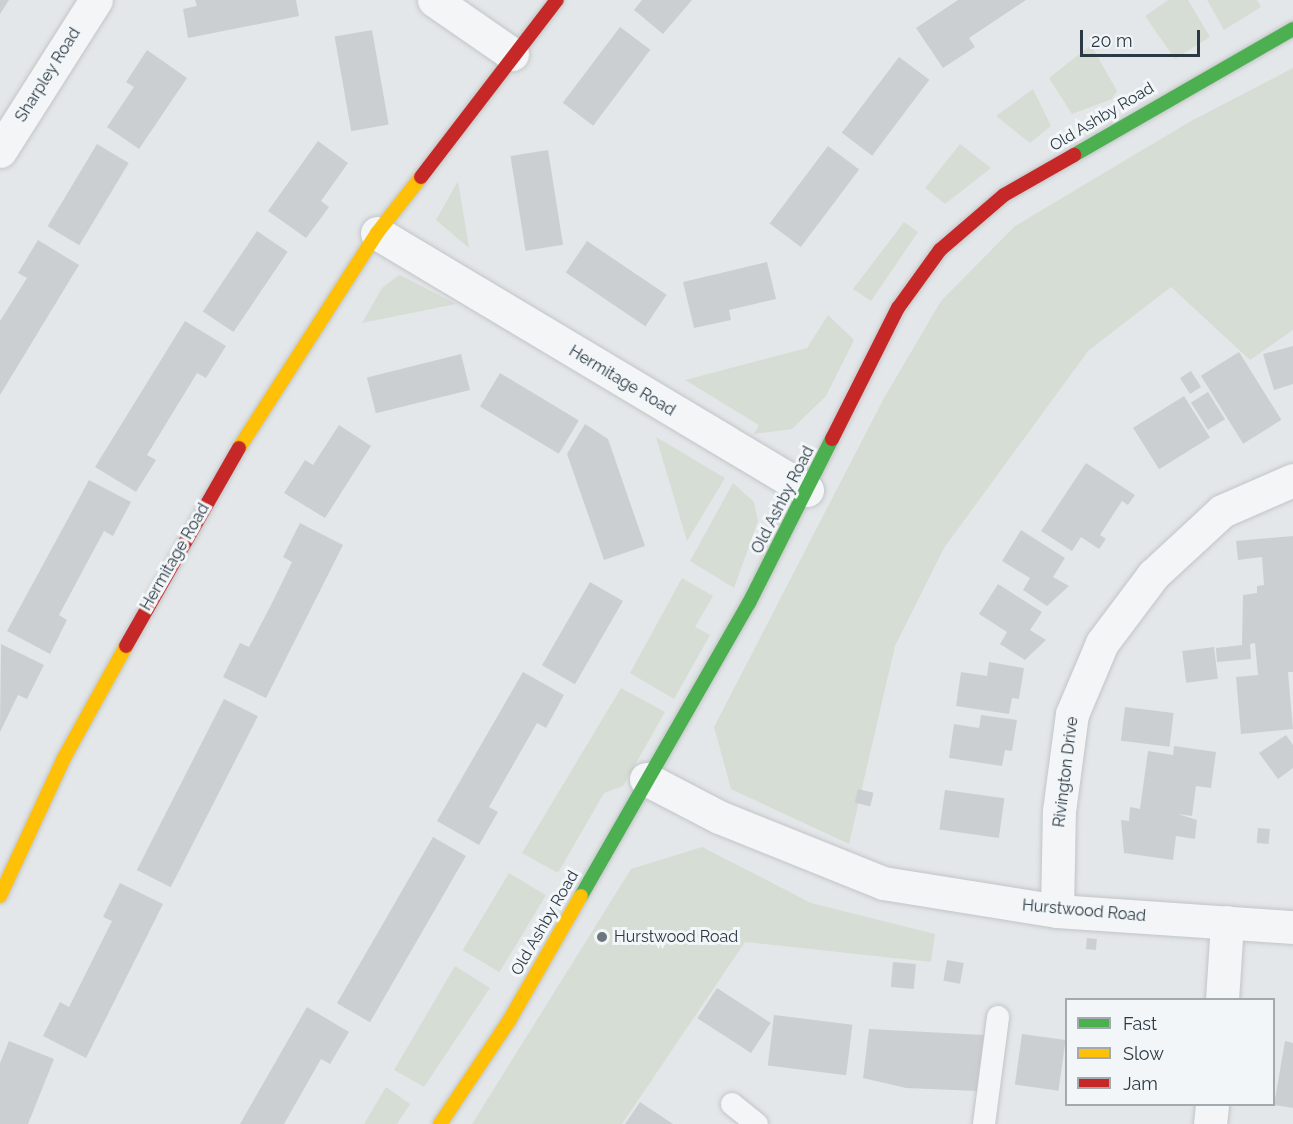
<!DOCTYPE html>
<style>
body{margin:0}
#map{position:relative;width:1293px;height:1124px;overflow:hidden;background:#e4e7e9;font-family:Raleway,sans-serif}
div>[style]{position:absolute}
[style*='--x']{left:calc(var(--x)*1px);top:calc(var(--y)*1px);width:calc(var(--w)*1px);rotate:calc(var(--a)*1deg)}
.green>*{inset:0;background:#d6ddd4;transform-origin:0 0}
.building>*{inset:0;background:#cccfd1;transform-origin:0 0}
.roads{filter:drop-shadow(0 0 2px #c2c5c7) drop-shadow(0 0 2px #c2c5c7)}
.lane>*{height:22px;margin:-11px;padding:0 11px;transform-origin:11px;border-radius:11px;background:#f3f5f6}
.street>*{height:33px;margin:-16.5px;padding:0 16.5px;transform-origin:16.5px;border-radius:16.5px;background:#f3f5f6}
.fast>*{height:14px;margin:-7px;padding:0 7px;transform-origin:7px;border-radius:7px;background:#4caf50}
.slow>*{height:14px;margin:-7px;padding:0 7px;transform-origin:7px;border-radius:7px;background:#ffc107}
.jam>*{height:14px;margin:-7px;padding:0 7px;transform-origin:7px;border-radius:7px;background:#c62828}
.dots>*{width:16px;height:16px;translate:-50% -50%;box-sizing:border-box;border:3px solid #f2f6f8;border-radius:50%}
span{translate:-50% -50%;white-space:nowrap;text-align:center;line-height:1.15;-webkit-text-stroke:6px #f2f6f8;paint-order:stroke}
.street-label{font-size:16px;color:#2a3943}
.poi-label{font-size:16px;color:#2a3943}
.left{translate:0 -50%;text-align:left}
.legend{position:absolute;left:1065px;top:998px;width:210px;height:108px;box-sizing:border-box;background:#f2f6f8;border:2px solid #a2aab0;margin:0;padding:8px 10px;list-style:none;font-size:18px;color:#2a3943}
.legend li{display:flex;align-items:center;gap:12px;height:30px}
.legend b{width:30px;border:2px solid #a2aab0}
.scale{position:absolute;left:1080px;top:30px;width:120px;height:27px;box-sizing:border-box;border:3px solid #2a3943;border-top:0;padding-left:8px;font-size:18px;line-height:21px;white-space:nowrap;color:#2a3943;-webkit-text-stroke:4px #f2f6f8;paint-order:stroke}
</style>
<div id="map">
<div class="green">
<div style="clip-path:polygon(1168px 0,1188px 0,1210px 37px,1175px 59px,1145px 16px)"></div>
<div style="clip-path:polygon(1207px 0,1257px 0,1261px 7px,1224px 30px)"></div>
<div style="clip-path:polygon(1091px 45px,1117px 91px,1112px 99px,1072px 114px,1049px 78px)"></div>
<div style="clip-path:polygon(1293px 68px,1293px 330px,1250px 360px,1171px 287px,1088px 351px,944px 548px,895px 646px,849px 844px,731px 789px,714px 727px,884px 398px,941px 301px,1015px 226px,1191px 121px)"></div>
<div style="clip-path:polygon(1033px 89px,1051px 126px,1030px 143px,996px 116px)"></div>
<div style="clip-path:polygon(960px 144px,991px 168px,945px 204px,925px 188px)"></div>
<div style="clip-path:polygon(458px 181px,469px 248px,436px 220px)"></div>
<div style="clip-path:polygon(904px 222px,918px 232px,871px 301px,853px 289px)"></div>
<div style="clip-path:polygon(399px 275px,406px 278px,456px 304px,362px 323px,382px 288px)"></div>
<div style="clip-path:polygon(828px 315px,854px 340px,826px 396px,792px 429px,754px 434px,759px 425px,685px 380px,807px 348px)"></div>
<div style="clip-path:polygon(656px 437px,725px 478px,687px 541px)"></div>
<div style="clip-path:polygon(733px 483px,754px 502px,758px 521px,734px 588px,690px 561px)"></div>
<div style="clip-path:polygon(682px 578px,713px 596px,695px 627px,710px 635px,674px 699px,630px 673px)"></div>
<div style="clip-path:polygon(621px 688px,665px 712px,623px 786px,604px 793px,558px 873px,522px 853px)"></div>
<div style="clip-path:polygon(702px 847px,811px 903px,935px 934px,931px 962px,745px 942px,622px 1124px,472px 1124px,631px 869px)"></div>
<div style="left:509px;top:873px;width:43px;height:90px;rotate:31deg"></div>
<div style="clip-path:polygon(455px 966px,490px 988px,424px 1087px,394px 1070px)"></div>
<div style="clip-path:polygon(386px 1087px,410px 1104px,397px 1124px,364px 1124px)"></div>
</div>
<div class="building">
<div style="clip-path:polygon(0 0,9px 0,0 14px)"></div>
<div style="clip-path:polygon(195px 0,296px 0,299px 16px,188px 38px,183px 9px,197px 6px)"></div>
<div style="clip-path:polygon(642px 0,692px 0,663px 34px,634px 10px)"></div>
<div style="clip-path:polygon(958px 0,1026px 0,969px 38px,975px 47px,943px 68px,916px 28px)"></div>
<div style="left:620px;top:27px;width:38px;height:95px;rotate:37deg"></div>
<div style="left:372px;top:30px;width:96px;height:38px;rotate:80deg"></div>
<div style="clip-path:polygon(147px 50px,187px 78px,139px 149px,107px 127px,134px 87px,126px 82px)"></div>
<div style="left:899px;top:57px;width:38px;height:95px;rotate:37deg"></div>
<div style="clip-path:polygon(318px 141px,348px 163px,321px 201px,329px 207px,306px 238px,268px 211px)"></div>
<div style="left:97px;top:144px;width:37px;height:96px;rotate:31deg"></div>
<div style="left:828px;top:146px;width:39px;height:97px;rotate:37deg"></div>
<div style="left:548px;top:150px;width:96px;height:38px;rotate:81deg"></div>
<div style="left:257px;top:231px;width:37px;height:97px;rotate:34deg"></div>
<div style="clip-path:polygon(38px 240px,79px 265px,0 395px,0 321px,27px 278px,18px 273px)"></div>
<div style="left:587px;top:241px;width:96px;height:38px;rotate:34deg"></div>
<div style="clip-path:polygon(767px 262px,776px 299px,729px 310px,731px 320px,694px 328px,683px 282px)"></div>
<div style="clip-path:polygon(185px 321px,226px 346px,206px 378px,197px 373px,147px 455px,156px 460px,136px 492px,95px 467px)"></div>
<div style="clip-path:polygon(1293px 346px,1293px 384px,1274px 390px,1263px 354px)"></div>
<div style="left:1239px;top:352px;width:80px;height:45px;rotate:58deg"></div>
<div style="left:461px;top:354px;width:37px;height:97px;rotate:76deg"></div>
<div style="left:1191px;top:371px;width:19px;height:13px;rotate:58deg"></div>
<div style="left:500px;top:373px;width:92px;height:39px;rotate:31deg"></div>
<div style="left:1208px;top:392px;width:32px;height:20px;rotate:58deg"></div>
<div style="left:1184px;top:396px;width:49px;height:60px;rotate:58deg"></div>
<div style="clip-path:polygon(585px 424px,608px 439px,645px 546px,604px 560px,567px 454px)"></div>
<div style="clip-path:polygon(339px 425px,371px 446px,325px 518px,284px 493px,305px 460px,313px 465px)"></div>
<div style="clip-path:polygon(1086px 463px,1135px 495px,1128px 505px,1122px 501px,1100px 535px,1106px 539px,1099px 549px,1081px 537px,1072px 551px,1041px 531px)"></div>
<div style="clip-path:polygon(89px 480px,131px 502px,113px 536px,104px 531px,59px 615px,67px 620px,50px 654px,7px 631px)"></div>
<div style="clip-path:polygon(300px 523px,343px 545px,266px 698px,223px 677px,240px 643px,249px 647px,271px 605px,292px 562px,283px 557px)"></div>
<div style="clip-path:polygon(1021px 530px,1065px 558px,1053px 577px,1069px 586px,1047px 606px,1023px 590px,1030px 578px,1002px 561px)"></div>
<div style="clip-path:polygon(1293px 536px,1293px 672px,1288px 672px,1293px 729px,1241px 734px,1236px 677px,1258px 675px,1255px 643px,1250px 644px,1251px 659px,1217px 662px,1216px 648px,1242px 645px,1243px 595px,1257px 593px,1257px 586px,1264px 585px,1262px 557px,1238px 560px,1236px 541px)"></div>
<div style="left:590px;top:582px;width:38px;height:96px;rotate:30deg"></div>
<div style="clip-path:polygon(998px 584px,1042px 612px,1030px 630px,1046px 640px,1025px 660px,1000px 644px,1007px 632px,979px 614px)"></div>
<div style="clip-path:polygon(1px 644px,44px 665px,27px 699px,18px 695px,0 732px)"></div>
<div style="left:1214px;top:647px;width:32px;height:32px;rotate:83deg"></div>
<div style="clip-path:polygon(989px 662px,1024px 668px,1019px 699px,1012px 698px,1009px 714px,956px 706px,961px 672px,987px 676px)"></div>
<div style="clip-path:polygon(523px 672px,564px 695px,546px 728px,537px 723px,489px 807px,498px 812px,479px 845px,437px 821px)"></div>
<div style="left:224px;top:699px;width:38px;height:192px;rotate:27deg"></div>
<div style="left:1125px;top:707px;width:49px;height:34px;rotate:7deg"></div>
<div style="clip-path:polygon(981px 715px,1017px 720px,1012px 751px,1005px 750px,1002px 766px,949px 758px,954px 724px,979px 728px)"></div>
<div style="clip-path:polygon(1286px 735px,1293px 745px,1293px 768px,1278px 779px,1259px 753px)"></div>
<div style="clip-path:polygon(1174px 746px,1216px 752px,1211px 788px,1196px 786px,1192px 816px,1178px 814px,1197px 820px,1195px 839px,1176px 836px,1173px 860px,1124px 853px,1121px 820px,1129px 821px,1130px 807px,1140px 809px,1148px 751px,1173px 755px)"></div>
<div style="left:858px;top:789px;width:16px;height:14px;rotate:14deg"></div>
<div style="left:945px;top:790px;width:60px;height:40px;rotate:8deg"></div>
<div style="left:1258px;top:828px;width:12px;height:15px;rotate:5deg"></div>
<div style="left:433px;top:837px;width:38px;height:192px;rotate:30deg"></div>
<div style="clip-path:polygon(120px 883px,163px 904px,86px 1058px,43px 1036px,60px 1002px,69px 1007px,112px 921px,103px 917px)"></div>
<div style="left:1087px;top:938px;width:10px;height:11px;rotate:6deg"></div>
<div style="left:947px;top:960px;width:17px;height:21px;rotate:10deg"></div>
<div style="left:893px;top:962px;width:23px;height:25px;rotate:5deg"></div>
<div style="left:717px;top:988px;width:64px;height:36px;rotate:33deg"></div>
<div style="clip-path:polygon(307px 1007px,349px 1032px,330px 1064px,321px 1059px,284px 1124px,240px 1124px)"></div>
<div style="left:774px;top:1015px;width:79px;height:51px;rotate:7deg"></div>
<div style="clip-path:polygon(869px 1029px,984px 1035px,977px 1091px,906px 1088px,863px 1078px)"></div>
<div style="left:1022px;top:1034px;width:44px;height:51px;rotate:8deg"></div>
<div style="clip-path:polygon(9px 1041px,54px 1059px,28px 1124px,0 1124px,0 1063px)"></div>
<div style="clip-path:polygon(1285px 1041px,1293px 1043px,1293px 1108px,1274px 1105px)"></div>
<div style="clip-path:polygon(640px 1102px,673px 1124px,625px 1124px)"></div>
</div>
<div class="roads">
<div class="lane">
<div style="--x:732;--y:1104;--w:32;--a:39"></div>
<div style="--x:984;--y:1124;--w:108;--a:-82.5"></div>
</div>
<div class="street">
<div style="--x:434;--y:0;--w:95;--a:34.7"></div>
<div style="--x:0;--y:151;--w:179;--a:-57.6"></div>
<div style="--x:377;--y:233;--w:501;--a:30.87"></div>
<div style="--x:646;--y:779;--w:82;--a:27.5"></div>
<div style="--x:719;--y:817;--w:177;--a:21.9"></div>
<div style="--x:883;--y:883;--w:176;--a:9.1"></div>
<div style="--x:1057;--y:911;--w:237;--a:3.9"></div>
<div style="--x:1057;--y:911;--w:100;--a:-88.9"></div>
<div style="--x:1059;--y:811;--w:98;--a:-82.4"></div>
<div style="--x:1072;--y:714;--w:77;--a:-67.1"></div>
<div style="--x:1102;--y:643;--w:85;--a:-53.1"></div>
<div style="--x:1153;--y:575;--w:94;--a:-42.8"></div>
<div style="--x:1222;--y:511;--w:77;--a:-23.6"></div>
<div style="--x:1222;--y:1000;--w:78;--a:-86.3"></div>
<div style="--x:1210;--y:1124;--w:20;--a:-84"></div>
</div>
<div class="fast">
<div style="--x:1074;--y:155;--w:253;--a:-29.9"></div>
<div style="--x:581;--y:896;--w:338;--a:-60.2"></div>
<div style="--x:749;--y:603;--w:184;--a:-63.2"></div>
</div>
<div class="slow">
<div style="--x:239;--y:448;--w:255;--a:-57.3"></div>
<div style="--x:377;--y:233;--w:71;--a:-51.8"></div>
<div style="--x:0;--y:896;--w:152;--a:-65.1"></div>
<div style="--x:64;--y:758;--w:128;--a:-61"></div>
<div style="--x:440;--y:1124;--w:124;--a:-56.2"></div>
<div style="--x:509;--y:1021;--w:144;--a:-60.1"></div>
</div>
<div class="jam">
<div style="--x:421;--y:177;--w:223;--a:-52.5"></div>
<div style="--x:832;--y:439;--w:147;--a:-63.3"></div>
<div style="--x:898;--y:308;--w:72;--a:-54.1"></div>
<div style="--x:940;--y:250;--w:84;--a:-40.7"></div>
<div style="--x:1004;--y:195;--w:81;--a:-29.7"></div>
<div style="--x:126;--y:646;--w:228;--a:-60.3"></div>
</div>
</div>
<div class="dots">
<div style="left:602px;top:937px;background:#6b767d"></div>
</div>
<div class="street-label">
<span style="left:48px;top:75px;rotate:-58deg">Sharpley Road</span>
<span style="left:1102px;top:117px;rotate:-31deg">Old Ashby Road</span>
<span style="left:622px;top:381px;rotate:31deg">Hermitage Road</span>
<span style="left:783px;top:500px;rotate:-63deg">Old Ashby Road</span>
<span style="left:175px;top:557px;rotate:-60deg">Hermitage Road</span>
<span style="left:1066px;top:772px;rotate:-83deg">Rivington Drive</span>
<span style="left:1084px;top:911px;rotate:5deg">Hurstwood Road</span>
<span style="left:545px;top:923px;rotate:-60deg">Old Ashby Road</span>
</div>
<div class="poi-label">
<span class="left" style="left:614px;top:937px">Hurstwood Road</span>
</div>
<ul class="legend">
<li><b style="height:8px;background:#4caf50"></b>Fast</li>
<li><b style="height:8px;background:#ffc107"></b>Slow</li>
<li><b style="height:8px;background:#c62828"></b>Jam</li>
</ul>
<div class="scale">20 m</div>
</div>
